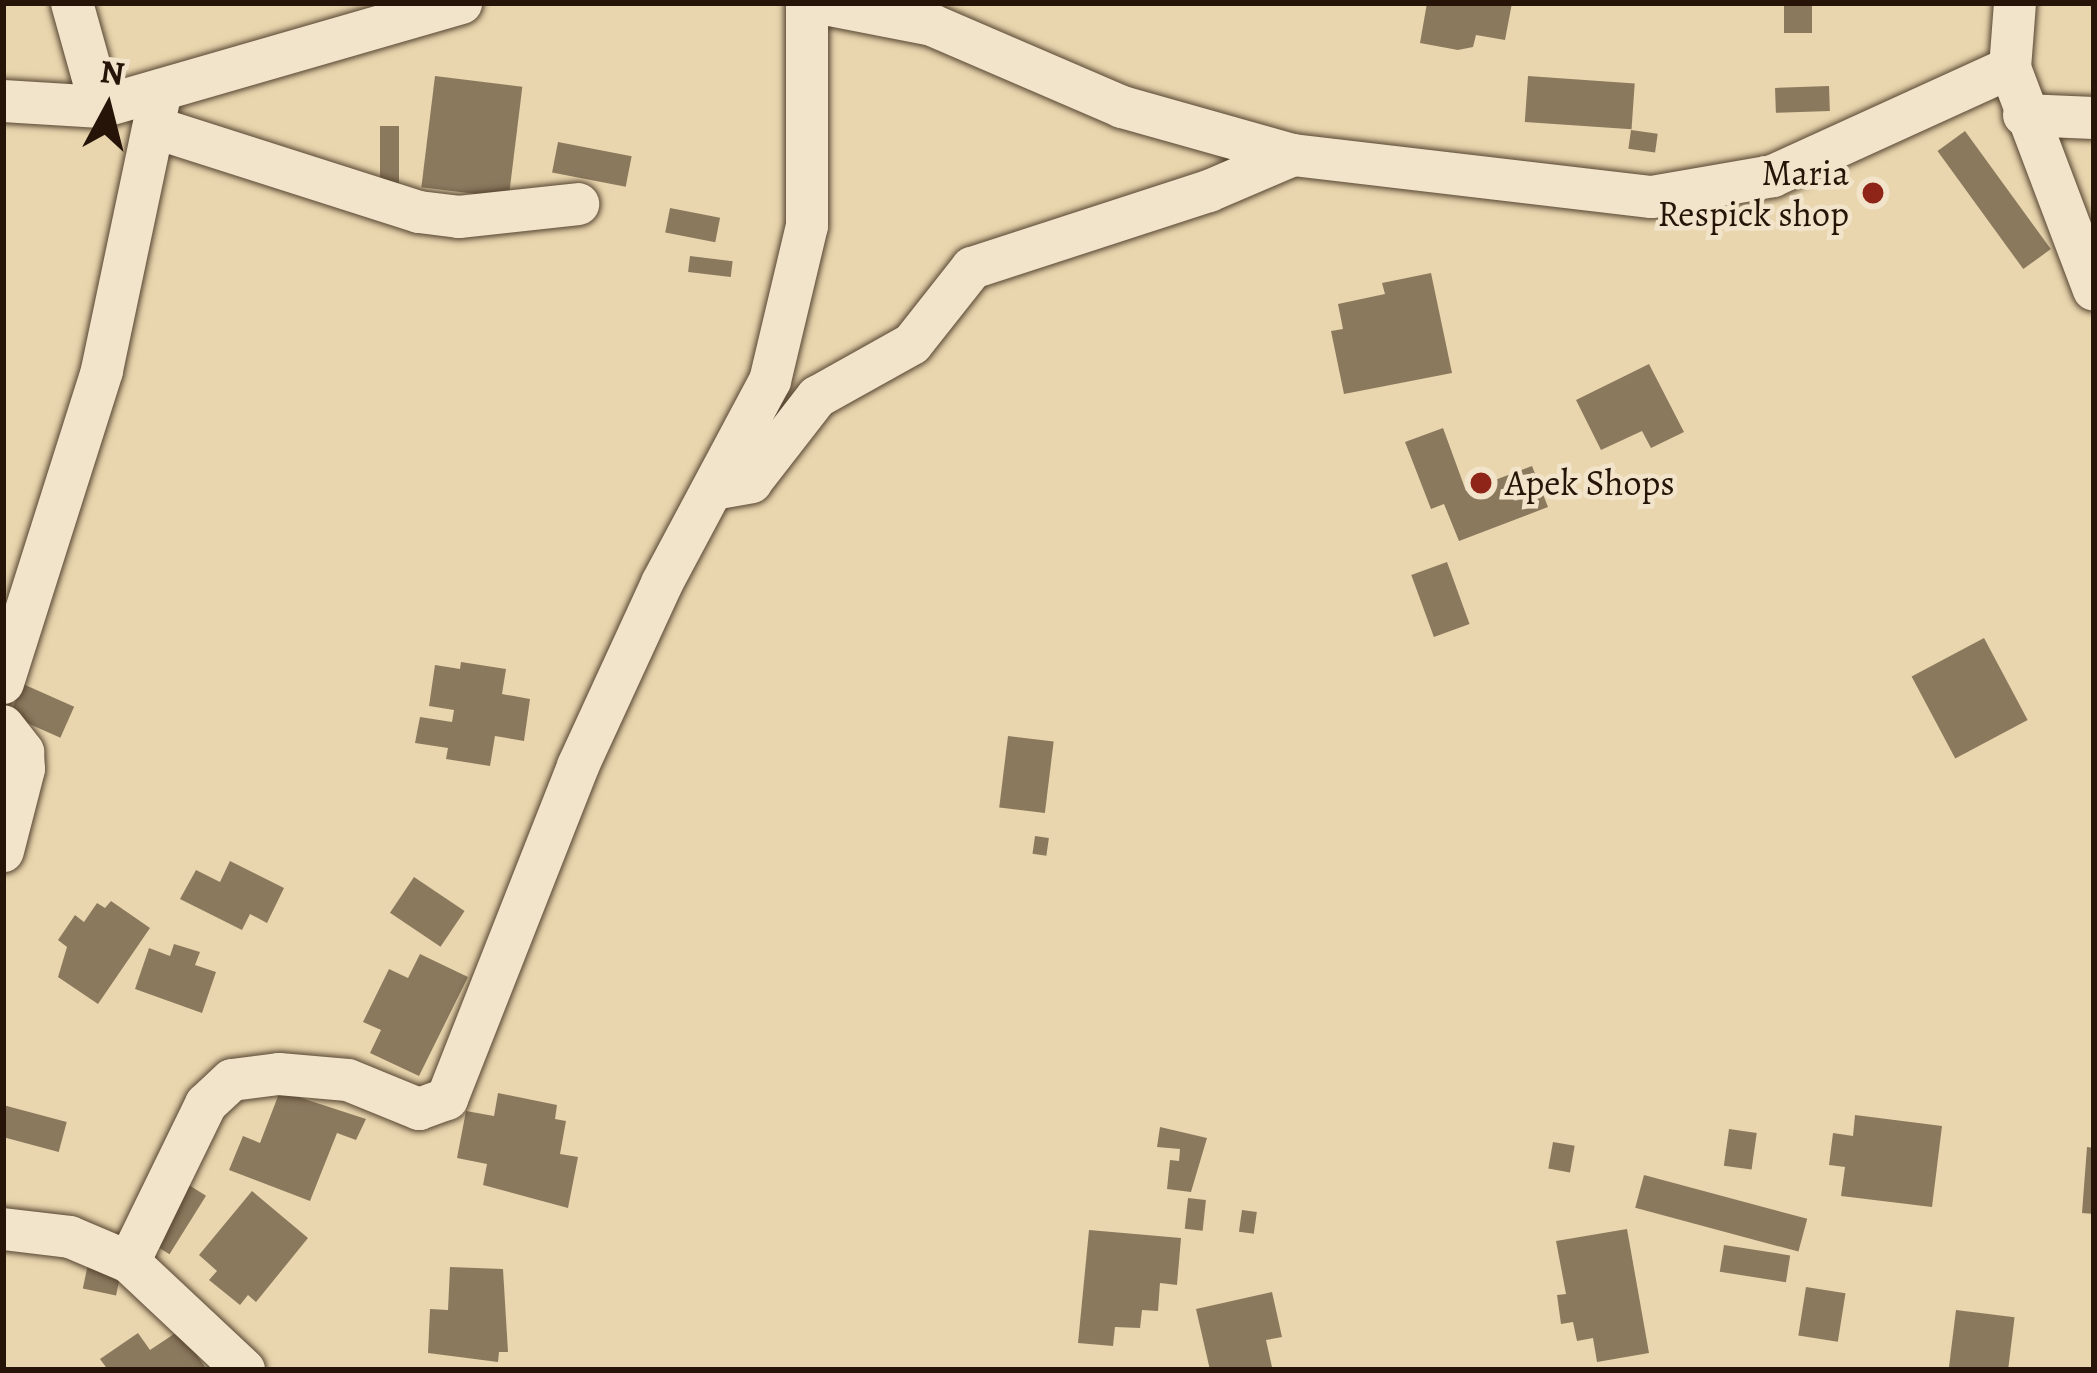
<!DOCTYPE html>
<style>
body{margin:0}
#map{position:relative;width:2097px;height:1373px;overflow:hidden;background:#e9d6ae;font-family:Alegreya,serif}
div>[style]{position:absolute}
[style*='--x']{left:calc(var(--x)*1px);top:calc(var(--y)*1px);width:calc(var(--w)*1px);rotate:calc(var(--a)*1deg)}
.building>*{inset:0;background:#8b795e;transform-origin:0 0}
.roads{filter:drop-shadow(0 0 3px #564431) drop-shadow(0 0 3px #564431)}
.minor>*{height:42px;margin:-21px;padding:0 21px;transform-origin:21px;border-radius:21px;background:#f1e4ca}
.dots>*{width:33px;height:33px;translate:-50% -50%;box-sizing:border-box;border:6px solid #f1e4ca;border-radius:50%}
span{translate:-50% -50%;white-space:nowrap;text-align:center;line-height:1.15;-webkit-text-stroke:9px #f1e4ca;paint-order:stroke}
.poi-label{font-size:36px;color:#251407}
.right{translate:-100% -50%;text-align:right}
.left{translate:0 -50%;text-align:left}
.frame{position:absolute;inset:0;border:6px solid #251407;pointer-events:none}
.north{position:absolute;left:48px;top:48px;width:120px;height:120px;-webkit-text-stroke:9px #f1e4ca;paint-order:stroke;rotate:7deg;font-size:33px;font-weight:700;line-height:48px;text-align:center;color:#251407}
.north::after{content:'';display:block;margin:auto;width:42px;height:54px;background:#251407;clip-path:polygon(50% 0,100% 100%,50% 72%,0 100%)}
</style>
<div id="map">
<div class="building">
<div style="clip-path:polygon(1427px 3px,1512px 3px,1505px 40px,1476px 35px,1473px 47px,1458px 50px,1420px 43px)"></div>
<div style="left:1784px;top:3px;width:28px;height:30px"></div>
<div style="left:435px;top:76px;width:88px;height:112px;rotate:7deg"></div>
<div style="left:1528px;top:76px;width:107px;height:46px;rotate:4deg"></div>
<div style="left:1829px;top:86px;width:25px;height:54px;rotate:88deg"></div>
<div style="left:399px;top:126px;width:68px;height:19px;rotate:90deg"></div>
<div style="left:1631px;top:130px;width:27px;height:19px;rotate:8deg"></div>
<div style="left:1965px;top:131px;width:146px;height:34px;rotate:54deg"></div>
<div style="left:558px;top:142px;width:75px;height:31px;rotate:11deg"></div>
<div style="left:670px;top:208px;width:51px;height:25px;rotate:11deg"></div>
<div style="left:690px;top:256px;width:43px;height:16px;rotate:7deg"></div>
<div style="clip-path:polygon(1431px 273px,1452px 373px,1344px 394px,1331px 331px,1343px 329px,1338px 304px,1385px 294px,1382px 283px)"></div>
<div style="clip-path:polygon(1649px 364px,1684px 432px,1651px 448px,1642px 431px,1601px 450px,1576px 400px)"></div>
<div style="clip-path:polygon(1443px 428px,1466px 491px,1532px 466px,1548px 507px,1459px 541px,1444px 504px,1431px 509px,1405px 442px)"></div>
<div style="left:1447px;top:562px;width:66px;height:38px;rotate:70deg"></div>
<div style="left:1984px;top:638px;width:93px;height:82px;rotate:62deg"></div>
<div style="clip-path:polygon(461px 662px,506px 669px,502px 694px,530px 699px,524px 741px,495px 736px,490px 766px,446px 759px,448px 748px,415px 743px,420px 717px,452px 722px,454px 710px,429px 706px,435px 665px,460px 669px)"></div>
<div style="left:23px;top:684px;width:56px;height:34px;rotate:24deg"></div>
<div style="left:1008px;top:736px;width:46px;height:72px;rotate:7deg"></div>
<div style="left:1035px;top:836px;width:14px;height:18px;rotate:8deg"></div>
<div style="clip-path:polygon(230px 861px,284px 888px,267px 923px,250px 914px,242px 930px,180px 899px,196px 870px,220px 882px)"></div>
<div style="left:414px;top:877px;width:61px;height:43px;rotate:34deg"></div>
<div style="clip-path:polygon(111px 901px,150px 928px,98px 1004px,58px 977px,67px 947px,58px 940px,75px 915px,84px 922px,97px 903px,105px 908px)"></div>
<div style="clip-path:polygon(174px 944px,200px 952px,195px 965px,216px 972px,202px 1013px,135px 989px,149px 948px,170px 956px)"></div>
<div style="clip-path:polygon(420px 954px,468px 977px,419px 1076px,370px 1053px,381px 1030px,363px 1022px,389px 969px,408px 978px)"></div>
<div style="clip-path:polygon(280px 1091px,366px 1119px,356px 1140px,337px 1133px,310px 1201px,229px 1170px,243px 1136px,260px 1143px)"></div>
<div style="clip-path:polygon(498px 1093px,557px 1105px,555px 1119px,566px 1121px,560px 1154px,578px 1157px,568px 1208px,483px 1185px,487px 1164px,457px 1158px,466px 1111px,494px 1116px)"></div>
<div style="left:3px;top:1105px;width:66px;height:31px;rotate:15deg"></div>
<div style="clip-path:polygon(1855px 1115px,1942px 1126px,1932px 1207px,1841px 1196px,1845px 1167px,1829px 1165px,1833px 1133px,1853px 1136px)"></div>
<div style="clip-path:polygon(1160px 1127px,1207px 1138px,1191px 1192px,1167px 1189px,1170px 1160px,1179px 1161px,1180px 1149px,1157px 1147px)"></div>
<div style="left:1729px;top:1129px;width:28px;height:37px;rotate:8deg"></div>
<div style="left:1553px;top:1142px;width:22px;height:27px;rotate:10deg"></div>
<div style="clip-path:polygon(2087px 1147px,2094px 1148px,2094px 1214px,2082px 1213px)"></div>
<div style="left:1644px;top:1175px;width:169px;height:34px;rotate:15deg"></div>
<div style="left:184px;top:1182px;width:26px;height:69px;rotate:32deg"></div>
<div style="clip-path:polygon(252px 1191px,308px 1238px,256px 1302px,248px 1295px,240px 1305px,209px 1280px,217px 1271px,199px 1255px)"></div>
<div style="left:1188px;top:1198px;width:18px;height:31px;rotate:6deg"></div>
<div style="left:1242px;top:1210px;width:15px;height:22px;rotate:8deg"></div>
<div style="clip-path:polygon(1627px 1229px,1649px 1353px,1597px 1362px,1593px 1338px,1577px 1341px,1573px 1322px,1561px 1324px,1557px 1295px,1566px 1294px,1556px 1241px)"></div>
<div style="clip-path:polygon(1089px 1230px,1181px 1238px,1177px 1285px,1160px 1283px,1158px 1311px,1142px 1310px,1140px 1328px,1115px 1327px,1113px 1346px,1078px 1343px)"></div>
<div style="left:1724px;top:1245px;width:67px;height:27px;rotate:9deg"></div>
<div style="left:88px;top:1264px;width:34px;height:25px;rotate:12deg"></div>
<div style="clip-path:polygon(450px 1267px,503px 1269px,508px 1352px,499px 1352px,498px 1362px,428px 1353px,430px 1309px,448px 1310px)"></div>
<div style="left:1806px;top:1287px;width:40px;height:49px;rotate:9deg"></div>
<div style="clip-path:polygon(1272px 1292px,1282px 1337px,1266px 1340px,1272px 1367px,1210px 1370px,1196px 1309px)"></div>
<div style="left:1956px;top:1310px;width:59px;height:61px;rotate:7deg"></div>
<div style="clip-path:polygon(180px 1330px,207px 1370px,108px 1370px,100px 1359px,138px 1333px,150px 1350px)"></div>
</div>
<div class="roads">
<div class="minor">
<div style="--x:72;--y:3;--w:108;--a:74.4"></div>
<div style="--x:819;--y:3;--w:115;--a:11"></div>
<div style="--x:932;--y:25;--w:207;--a:23.3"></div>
<div style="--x:1122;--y:107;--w:178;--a:15.7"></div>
<div style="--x:1293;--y:155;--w:361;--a:6.7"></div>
<div style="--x:1652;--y:197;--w:123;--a:-9.8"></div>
<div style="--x:1773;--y:176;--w:260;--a:-24.5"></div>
<div style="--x:2015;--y:3;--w:65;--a:94.4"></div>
<div style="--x:2010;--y:68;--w:237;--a:69.3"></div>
<div style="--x:3;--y:101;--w:98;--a:3.5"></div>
<div style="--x:101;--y:107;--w:375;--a:-16.1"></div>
<div style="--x:2024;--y:115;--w:70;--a:2.5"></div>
<div style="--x:156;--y:128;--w:276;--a:17.7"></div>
<div style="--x:419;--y:212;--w:40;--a:7.1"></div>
<div style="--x:459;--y:217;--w:120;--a:-6.2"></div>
<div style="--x:713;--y:489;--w:39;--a:-10"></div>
<div style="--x:751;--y:482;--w:108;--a:-52.2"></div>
<div style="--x:817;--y:397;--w:109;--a:-29.2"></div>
<div style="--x:912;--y:344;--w:97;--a:-51.7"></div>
<div style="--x:972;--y:268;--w:249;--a:-18"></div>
<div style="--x:1209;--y:191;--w:91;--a:-23.2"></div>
<div style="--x:3;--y:683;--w:328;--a:-72.4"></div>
<div style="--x:102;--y:370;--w:286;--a:-78.1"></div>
<div style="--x:3;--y:726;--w:33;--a:52"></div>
<div style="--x:23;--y:752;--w:17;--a:87"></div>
<div style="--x:24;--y:769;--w:85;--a:104.4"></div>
<div style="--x:3;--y:1229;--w:67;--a:6.8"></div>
<div style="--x:70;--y:1237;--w:64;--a:23"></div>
<div style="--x:129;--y:1262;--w:158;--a:43.2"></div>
<div style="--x:129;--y:1262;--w:176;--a:-64"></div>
<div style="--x:206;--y:1104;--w:35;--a:-43"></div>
<div style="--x:232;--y:1080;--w:47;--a:-7.3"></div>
<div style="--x:279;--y:1074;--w:69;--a:5"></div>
<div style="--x:348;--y:1080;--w:77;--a:22.2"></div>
<div style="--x:419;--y:1109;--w:30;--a:-20"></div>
<div style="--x:447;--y:1099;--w:358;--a:-68.5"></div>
<div style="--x:578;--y:766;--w:201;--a:-65.3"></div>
<div style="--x:662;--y:583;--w:229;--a:-61.9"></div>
<div style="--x:770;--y:381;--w:159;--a:-76.6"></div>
<div style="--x:807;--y:226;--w:223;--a:-90"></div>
</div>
</div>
<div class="dots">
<div style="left:1873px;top:193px;background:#8f2418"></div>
<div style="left:1481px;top:483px;background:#8f2418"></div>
</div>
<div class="poi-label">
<span class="right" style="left:1849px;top:193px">Maria<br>Respick shop</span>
<span class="left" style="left:1505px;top:483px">Apek Shops</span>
</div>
<div class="frame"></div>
<div class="north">N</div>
</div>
